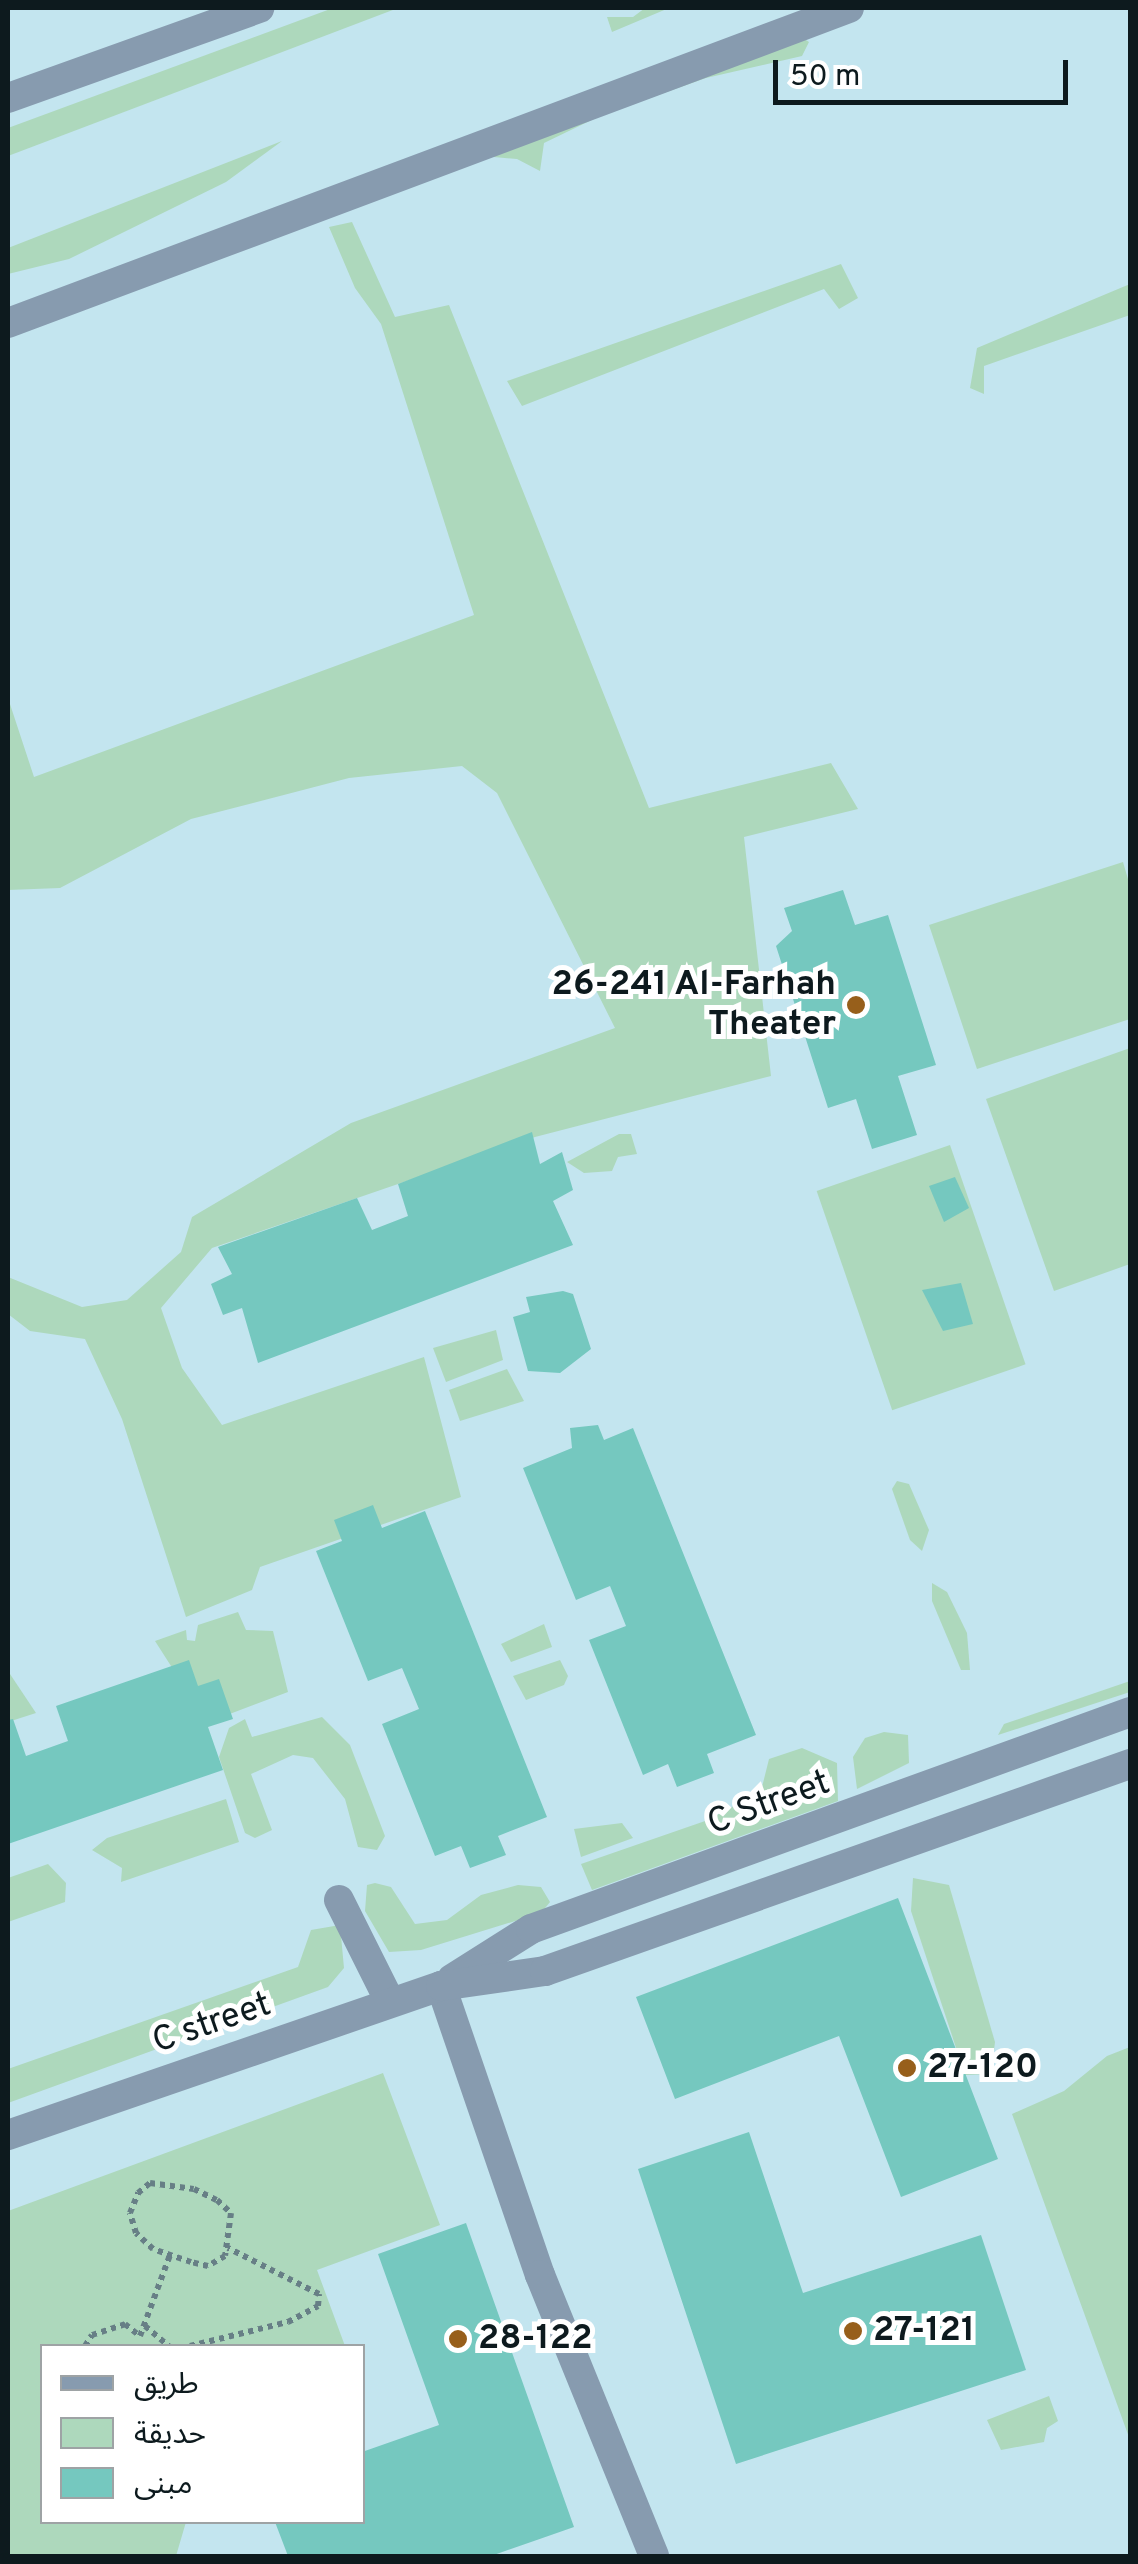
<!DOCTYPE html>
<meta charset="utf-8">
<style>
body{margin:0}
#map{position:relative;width:1138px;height:2564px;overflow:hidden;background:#c3e5ef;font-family:Overpass,"Noto Sans Arabic",sans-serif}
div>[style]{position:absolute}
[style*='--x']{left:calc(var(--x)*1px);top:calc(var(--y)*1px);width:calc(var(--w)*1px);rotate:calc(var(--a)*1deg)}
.green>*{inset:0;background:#add8bc;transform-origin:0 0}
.building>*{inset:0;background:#75c8bf}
.path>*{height:6px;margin-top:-3px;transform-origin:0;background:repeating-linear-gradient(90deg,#677f86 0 5px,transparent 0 10px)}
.minor>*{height:30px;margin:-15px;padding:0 15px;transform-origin:15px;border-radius:15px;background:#879baf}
.dots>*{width:28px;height:28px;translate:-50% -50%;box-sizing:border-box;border:5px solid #fff;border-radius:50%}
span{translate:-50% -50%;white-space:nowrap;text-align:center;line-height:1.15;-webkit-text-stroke:10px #fff;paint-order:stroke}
.poi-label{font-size:35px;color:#0d1a1e;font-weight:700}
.right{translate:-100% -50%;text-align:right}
.left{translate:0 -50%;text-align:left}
.street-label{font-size:35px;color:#0d1a1e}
.frame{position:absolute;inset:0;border:10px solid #0d1a1e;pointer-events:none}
.legend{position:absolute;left:40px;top:2344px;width:325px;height:180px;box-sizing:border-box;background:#fff;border:2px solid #9ea3a5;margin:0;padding:12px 18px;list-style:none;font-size:30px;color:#0d1a1e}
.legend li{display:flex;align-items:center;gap:20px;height:50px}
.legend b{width:50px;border:2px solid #9ea3a5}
.scale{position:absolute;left:773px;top:60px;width:295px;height:45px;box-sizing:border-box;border:5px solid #0d1a1e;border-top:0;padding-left:12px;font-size:30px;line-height:35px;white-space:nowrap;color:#0d1a1e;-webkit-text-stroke:8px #fff;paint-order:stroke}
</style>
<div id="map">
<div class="green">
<div style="clip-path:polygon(333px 8px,398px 8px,8px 156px,8px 128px)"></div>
<div style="clip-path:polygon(645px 8px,669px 8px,612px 32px,607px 17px,633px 17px)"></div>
<div style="clip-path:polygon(795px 33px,809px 42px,802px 56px,706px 78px,602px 115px,544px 143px,540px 171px,517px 159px,483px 156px)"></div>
<div style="clip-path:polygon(282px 141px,226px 182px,69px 259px,8px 274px,8px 248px)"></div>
<div style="clip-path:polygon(352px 222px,395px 317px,449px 305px,649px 808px,831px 763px,858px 809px,744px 837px,771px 1076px,535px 1137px,212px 1248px,161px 1308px,182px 1368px,222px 1425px,424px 1357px,461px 1497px,260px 1567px,252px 1590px,186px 1617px,122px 1419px,85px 1339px,30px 1331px,8px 1314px,8px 1277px,82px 1307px,127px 1300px,181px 1252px,192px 1217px,351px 1123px,615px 1028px,497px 793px,462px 766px,349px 778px,191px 819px,60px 888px,8px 890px,8px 698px,34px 777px,474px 615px,381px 324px,355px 288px,329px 227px)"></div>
<div style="clip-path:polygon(841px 264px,858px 298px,839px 309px,824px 289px,522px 406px,507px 381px)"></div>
<div style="clip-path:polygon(1130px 284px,1130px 315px,984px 366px,984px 394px,970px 388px,977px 348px)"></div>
<div style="clip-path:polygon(1123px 862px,1130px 886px,1130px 1019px,977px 1069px,929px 925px)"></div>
<div style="clip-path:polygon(1130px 1048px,1130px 1264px,1054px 1291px,986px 1099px)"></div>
<div style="clip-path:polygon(619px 1134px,631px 1134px,637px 1154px,618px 1157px,612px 1171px,584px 1173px,567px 1162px)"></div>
<div style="left:950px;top:1145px;width:232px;height:141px;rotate:71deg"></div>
<div style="clip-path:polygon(496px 1330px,503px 1360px,446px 1382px,433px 1348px)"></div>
<div style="clip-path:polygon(507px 1369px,524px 1401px,460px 1421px,449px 1390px)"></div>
<div style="clip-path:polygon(897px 1481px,909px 1484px,929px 1530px,922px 1551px,910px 1540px,892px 1489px)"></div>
<div style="clip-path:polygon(932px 1583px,947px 1592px,967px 1633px,970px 1670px,961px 1670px,932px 1601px)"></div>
<div style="clip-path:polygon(238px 1612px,246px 1630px,273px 1631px,288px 1692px,227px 1715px,196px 1705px,155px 1641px,186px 1630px,187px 1640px,195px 1641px,198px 1625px)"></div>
<div style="clip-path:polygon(544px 1624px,552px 1647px,511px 1662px,501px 1644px)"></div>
<div style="clip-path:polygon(560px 1660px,568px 1676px,564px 1685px,526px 1700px,513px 1676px)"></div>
<div style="clip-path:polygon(8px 1671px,36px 1713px,8px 1722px)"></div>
<div style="clip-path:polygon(1130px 1681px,1130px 1692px,998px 1735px,1004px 1724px)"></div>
<div style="clip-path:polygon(322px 1717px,350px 1745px,385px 1836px,377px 1850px,358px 1847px,345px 1799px,313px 1758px,293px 1755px,251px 1774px,272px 1830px,255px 1838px,245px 1833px,219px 1757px,229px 1728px,245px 1719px,252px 1737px)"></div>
<div style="clip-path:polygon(884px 1732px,908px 1735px,909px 1763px,857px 1789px,853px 1757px,865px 1738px)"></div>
<div style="clip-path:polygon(802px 1748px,837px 1763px,838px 1801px,592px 1890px,581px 1864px,708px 1820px,761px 1791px,769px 1759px)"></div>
<div style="clip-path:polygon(226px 1799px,239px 1842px,121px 1882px,122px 1868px,92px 1850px,107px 1838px)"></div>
<div style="clip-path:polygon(622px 1823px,633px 1838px,581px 1857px,574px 1829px)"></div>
<div style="clip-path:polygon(48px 1864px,66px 1883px,65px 1902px,8px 1922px,8px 1878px)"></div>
<div style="clip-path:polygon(913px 1878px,949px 1885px,995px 2042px,991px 2074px,965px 2075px,911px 1911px)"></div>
<div style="clip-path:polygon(375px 1883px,391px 1887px,415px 1924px,447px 1920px,481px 1895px,518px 1885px,541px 1887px,550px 1902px,541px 1913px,421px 1950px,389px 1952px,365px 1911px,367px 1885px)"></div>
<div style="clip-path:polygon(340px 1925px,344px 1968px,328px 1987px,8px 2103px,8px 2069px,298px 1967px,311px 1930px)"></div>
<div style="clip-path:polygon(1130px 2047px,1130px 2440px,1012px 2114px,1064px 2091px,1107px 2056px)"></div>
<div style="clip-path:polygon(383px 2073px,440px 2225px,317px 2270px,345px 2346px,42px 2346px,42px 2522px,186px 2522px,176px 2556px,8px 2556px,8px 2211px)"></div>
<div style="clip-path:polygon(1049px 2396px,1058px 2421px,1047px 2428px,1044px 2442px,1001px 2450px,987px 2420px)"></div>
</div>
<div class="building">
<div style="clip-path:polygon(843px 890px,855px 925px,888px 915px,936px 1065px,898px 1076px,917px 1135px,872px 1149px,856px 1099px,828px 1108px,776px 946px,792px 931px,784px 908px)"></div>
<div style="clip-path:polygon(532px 1132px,540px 1164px,562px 1152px,573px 1190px,553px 1201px,573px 1245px,258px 1363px,242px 1308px,223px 1315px,211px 1284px,232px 1274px,218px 1247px,357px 1198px,372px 1230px,408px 1216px,398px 1184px)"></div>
<div style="clip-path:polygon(955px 1177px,969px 1208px,944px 1222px,929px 1186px)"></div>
<div style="clip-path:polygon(961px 1283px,973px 1324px,943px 1331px,922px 1290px)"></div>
<div style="clip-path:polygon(563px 1291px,573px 1294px,591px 1349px,560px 1373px,528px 1371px,513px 1317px,530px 1312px,526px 1297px)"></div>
<div style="clip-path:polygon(598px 1425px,604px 1440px,633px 1428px,756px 1735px,707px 1754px,714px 1773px,677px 1787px,668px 1764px,643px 1775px,589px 1640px,626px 1626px,610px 1586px,576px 1600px,523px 1468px,572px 1448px,570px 1428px)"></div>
<div style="clip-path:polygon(373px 1505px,382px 1528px,425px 1511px,547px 1817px,498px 1836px,506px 1855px,470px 1868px,461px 1846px,435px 1856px,382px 1724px,419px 1709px,402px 1668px,368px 1681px,316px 1551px,342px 1541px,334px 1520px)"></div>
<div style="clip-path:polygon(189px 1660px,198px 1686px,219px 1679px,233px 1719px,208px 1727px,223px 1770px,8px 1844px,8px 1720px,13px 1719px,26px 1756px,68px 1741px,56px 1706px)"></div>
<div style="clip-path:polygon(898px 1898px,998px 2159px,901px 2197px,839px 2036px,675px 2099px,636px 1997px)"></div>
<div style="clip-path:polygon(749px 2132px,803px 2293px,981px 2235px,1026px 2370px,736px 2464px,638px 2169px)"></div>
<div style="clip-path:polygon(466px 2223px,574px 2527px,491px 2556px,288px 2556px,275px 2522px,362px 2522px,362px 2452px,439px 2425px,378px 2254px)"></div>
</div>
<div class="path">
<div style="--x:150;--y:2183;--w:44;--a:7.8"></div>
<div style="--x:194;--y:2189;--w:25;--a:26"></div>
<div style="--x:217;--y:2200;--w:19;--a:43"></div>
<div style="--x:231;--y:2213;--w:43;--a:97.9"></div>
<div style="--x:225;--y:2256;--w:20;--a:150"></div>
<div style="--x:208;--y:2266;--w:17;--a:-167"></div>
<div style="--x:191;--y:2262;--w:40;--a:-161.1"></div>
<div style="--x:153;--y:2249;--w:23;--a:-137"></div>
<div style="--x:136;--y:2233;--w:21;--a:-107"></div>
<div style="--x:130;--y:2213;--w:22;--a:-68"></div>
<div style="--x:138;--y:2193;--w:16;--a:-40"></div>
<div style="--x:145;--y:2326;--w:31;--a:40"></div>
<div style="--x:85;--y:2346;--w:13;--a:-58"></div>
<div style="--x:92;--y:2335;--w:35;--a:-18"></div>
<div style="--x:125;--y:2324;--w:19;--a:39"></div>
<div style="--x:140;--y:2336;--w:86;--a:-69.7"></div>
<div style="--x:190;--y:2346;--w:101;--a:-13.8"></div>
<div style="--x:288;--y:2322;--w:34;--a:-28"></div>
<div style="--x:318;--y:2306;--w:12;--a:-85"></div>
<div style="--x:319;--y:2294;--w:102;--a:-153.2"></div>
</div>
<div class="minor">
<div style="--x:8;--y:98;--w:267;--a:-19.7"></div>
<div style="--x:8;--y:323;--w:898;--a:-20.53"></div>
<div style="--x:339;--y:1900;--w:114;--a:63.4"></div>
<div style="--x:452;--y:1979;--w:93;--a:-32.3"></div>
<div style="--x:531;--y:1929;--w:637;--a:-19.91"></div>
<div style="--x:441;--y:1986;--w:305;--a:71.1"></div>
<div style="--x:540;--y:2275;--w:303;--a:67.9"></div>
<div style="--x:8;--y:2135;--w:458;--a:-19"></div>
<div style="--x:441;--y:1986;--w:105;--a:-8.2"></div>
<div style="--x:545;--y:1971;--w:621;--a:-19.49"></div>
</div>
<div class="dots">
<div style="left:856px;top:1005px;background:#975f1b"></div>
<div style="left:907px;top:2068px;background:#975f1b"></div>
<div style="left:853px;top:2331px;background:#975f1b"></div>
<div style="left:458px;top:2339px;background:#975f1b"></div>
</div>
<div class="poi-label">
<span class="right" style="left:836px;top:1005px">26-241 Al-Farhah<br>Theater</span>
<span class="left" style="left:927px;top:2068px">27-120</span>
<span class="left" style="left:873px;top:2331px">27-121</span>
<span class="left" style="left:478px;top:2339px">28-122</span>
</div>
<div class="street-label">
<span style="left:769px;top:1804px;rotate:-20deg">C Street</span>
<span style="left:212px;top:2024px;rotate:-19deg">C street</span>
</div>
<div class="frame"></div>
<ul class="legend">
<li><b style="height:12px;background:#879baf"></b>طريق</li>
<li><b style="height:28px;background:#add8bc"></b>حديقة</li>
<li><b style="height:28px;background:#75c8bf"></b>مبنى</li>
</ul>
<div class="scale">50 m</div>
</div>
